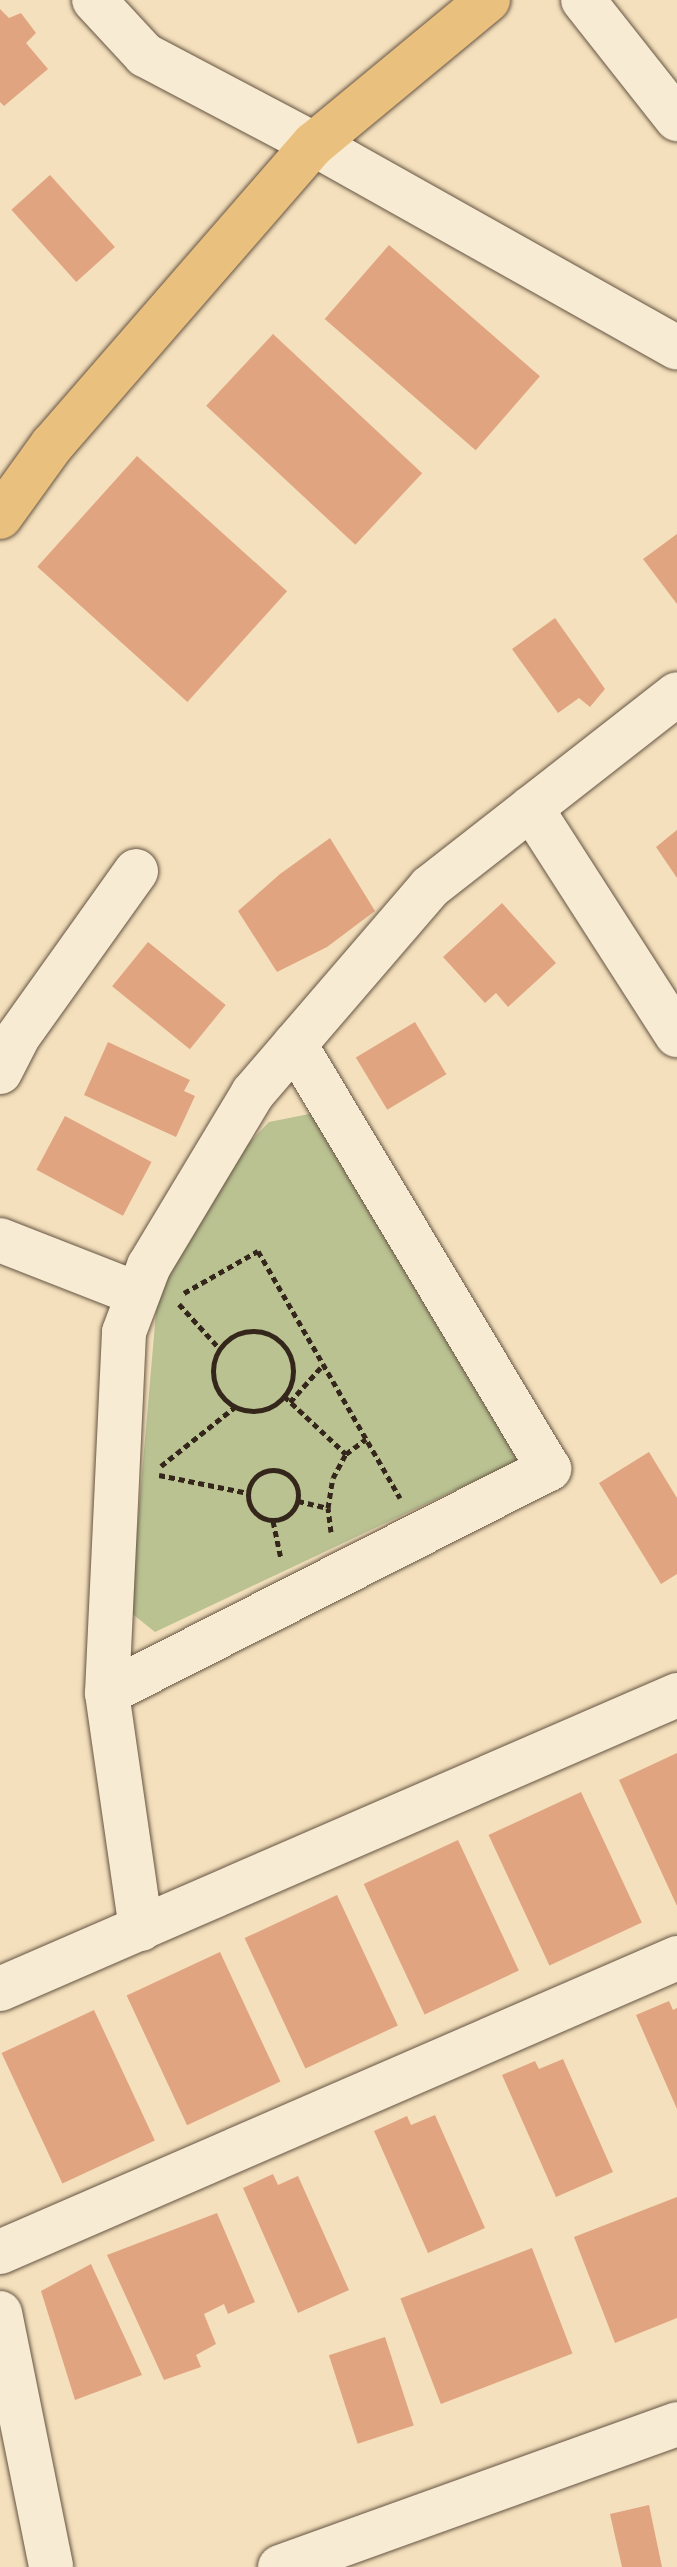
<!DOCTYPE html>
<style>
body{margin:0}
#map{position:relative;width:677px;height:2567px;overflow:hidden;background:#f4e0bc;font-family:Vollkorn,serif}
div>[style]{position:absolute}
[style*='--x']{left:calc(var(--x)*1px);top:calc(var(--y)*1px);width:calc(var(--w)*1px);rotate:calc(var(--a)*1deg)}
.green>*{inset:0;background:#bac292}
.building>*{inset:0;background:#e1a481;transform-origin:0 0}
.path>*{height:5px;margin-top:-2.5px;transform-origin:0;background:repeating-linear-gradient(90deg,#35261b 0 6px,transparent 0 10px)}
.path>.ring{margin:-2.5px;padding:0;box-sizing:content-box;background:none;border:5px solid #35261b;border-radius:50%}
.roads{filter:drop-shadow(0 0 2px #655443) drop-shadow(0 0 2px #655443)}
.minor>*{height:44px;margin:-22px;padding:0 22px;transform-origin:22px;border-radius:22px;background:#f8ebd3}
.major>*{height:44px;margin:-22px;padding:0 22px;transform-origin:22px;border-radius:22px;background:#eac07e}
span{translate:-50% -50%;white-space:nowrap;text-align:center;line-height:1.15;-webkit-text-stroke:6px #f8ebd3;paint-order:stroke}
</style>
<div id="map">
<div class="green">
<div style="clip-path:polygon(319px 1112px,519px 1460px,155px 1632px,130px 1612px,157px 1301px,181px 1233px,228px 1165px,269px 1122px)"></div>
</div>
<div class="building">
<div style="clip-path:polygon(0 9px,9px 18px,21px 13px,36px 33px,26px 43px,48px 69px,4px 106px,0 102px)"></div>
<div style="left:50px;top:175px;width:97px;height:52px;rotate:48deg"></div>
<div style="left:389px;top:245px;width:200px;height:98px;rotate:41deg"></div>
<div style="left:273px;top:334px;width:204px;height:98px;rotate:43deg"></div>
<div style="left:137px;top:456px;width:202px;height:149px;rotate:42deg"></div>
<div style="clip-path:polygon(677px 534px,677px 604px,643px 559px)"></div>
<div style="clip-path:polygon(555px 618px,605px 689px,590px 707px,579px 698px,558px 713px,512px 649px)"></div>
<div style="clip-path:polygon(677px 830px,677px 878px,656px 847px)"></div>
<div style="clip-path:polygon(330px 838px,375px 911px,327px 947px,277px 972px,238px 911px,280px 874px)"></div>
<div style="clip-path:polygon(502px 903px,556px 963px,508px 1007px,496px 993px,485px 1003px,443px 957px)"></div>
<div style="left:148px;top:942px;width:100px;height:57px;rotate:39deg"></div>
<div style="left:415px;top:1022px;width:61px;height:69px;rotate:59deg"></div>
<div style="clip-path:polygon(108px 1042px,190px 1080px,184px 1091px,195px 1096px,176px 1137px,84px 1095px)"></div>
<div style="left:65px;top:1116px;width:98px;height:61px;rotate:28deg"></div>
<div style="clip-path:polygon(649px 1452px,677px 1498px,677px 1574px,661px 1584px,599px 1483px)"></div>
<div style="clip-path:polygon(677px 1753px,677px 1906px,619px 1780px)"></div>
<div style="left:581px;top:1792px;width:144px;height:102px;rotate:65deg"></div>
<div style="left:458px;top:1840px;width:144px;height:104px;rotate:65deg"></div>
<div style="left:337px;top:1895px;width:144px;height:102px;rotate:65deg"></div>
<div style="left:220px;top:1952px;width:143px;height:103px;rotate:65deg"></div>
<div style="clip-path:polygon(669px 2001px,673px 2010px,677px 2008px,677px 2109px,636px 2015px)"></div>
<div style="left:94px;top:2010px;width:144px;height:102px;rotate:65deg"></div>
<div style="clip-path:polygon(563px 2059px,613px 2172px,556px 2197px,502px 2075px,535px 2061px,539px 2069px)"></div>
<div style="clip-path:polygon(435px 2115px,485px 2228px,428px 2253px,374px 2131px,407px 2116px,411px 2125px)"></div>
<div style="clip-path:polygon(273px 2174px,278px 2185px,298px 2176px,349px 2290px,298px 2313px,243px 2188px)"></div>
<div style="clip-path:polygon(677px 2197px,677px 2318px,615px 2343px,574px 2237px)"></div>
<div style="clip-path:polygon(217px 2213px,255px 2302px,228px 2314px,224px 2304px,204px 2314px,216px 2344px,196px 2355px,201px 2367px,164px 2380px,107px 2255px)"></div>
<div style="left:532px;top:2248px;width:113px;height:141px;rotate:69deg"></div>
<div style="clip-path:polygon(91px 2264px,142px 2375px,75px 2400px,41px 2291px)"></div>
<div style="left:385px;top:2337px;width:93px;height:59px;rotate:72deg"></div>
<div style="clip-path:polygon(649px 2505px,662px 2567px,622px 2567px,610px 2514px)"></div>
</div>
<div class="path">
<div style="--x:184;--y:1293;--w:85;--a:-29.6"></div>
<div style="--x:258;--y:1251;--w:285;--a:60.1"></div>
<div style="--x:179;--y:1304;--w:61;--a:47.7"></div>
<div class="ring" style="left:213px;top:1331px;width:75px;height:75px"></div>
<div style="--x:284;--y:1396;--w:85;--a:43.1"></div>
<div style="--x:290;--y:1402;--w:50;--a:-48.3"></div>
<div style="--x:161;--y:1466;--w:95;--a:-38.6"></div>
<div class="ring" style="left:248px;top:1470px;width:45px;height:45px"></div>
<div style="--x:159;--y:1475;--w:91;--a:11.4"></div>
<div style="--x:298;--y:1501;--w:31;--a:13"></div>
<div style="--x:273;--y:1521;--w:39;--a:78"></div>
<div style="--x:331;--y:1532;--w:24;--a:-97"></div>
<div style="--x:328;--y:1508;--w:30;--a:-81"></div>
<div style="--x:333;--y:1478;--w:27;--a:-62"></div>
<div style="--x:346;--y:1454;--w:25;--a:-37"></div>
</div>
<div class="roads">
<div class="minor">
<div style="--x:94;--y:0;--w:75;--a:47.2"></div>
<div style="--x:145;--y:55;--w:191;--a:27.8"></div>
<div style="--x:314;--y:144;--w:416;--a:29.3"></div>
<div style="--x:583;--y:0;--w:152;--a:51.7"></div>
<div style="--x:531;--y:808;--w:270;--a:57.3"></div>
<div style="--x:0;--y:1072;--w:38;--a:-63"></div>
<div style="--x:17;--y:1038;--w:205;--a:-54.5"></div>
<div style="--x:0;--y:1240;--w:148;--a:21.4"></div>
<div style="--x:107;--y:1693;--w:496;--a:-26.9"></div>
<div style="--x:549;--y:1469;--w:495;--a:-120.9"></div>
<div style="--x:141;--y:1929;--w:238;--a:-98.2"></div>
<div style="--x:107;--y:1693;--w:361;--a:-87.3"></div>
<div style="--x:124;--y:1332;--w:71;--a:-69.3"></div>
<div style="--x:149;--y:1266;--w:202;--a:-59"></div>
<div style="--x:253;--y:1093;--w:272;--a:-49.3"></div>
<div style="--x:430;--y:887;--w:313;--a:-38"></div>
<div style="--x:0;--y:1989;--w:738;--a:-23.47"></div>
<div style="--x:0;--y:2252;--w:738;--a:-23.47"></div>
<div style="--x:0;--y:2313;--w:259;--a:78.6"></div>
<div style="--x:280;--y:2567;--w:422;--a:-19.8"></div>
</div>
<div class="major">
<div style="--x:0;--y:517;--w:89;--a:-54.2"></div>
<div style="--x:52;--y:445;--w:399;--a:-49"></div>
<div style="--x:314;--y:144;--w:226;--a:-39.6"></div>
</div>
</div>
</div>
